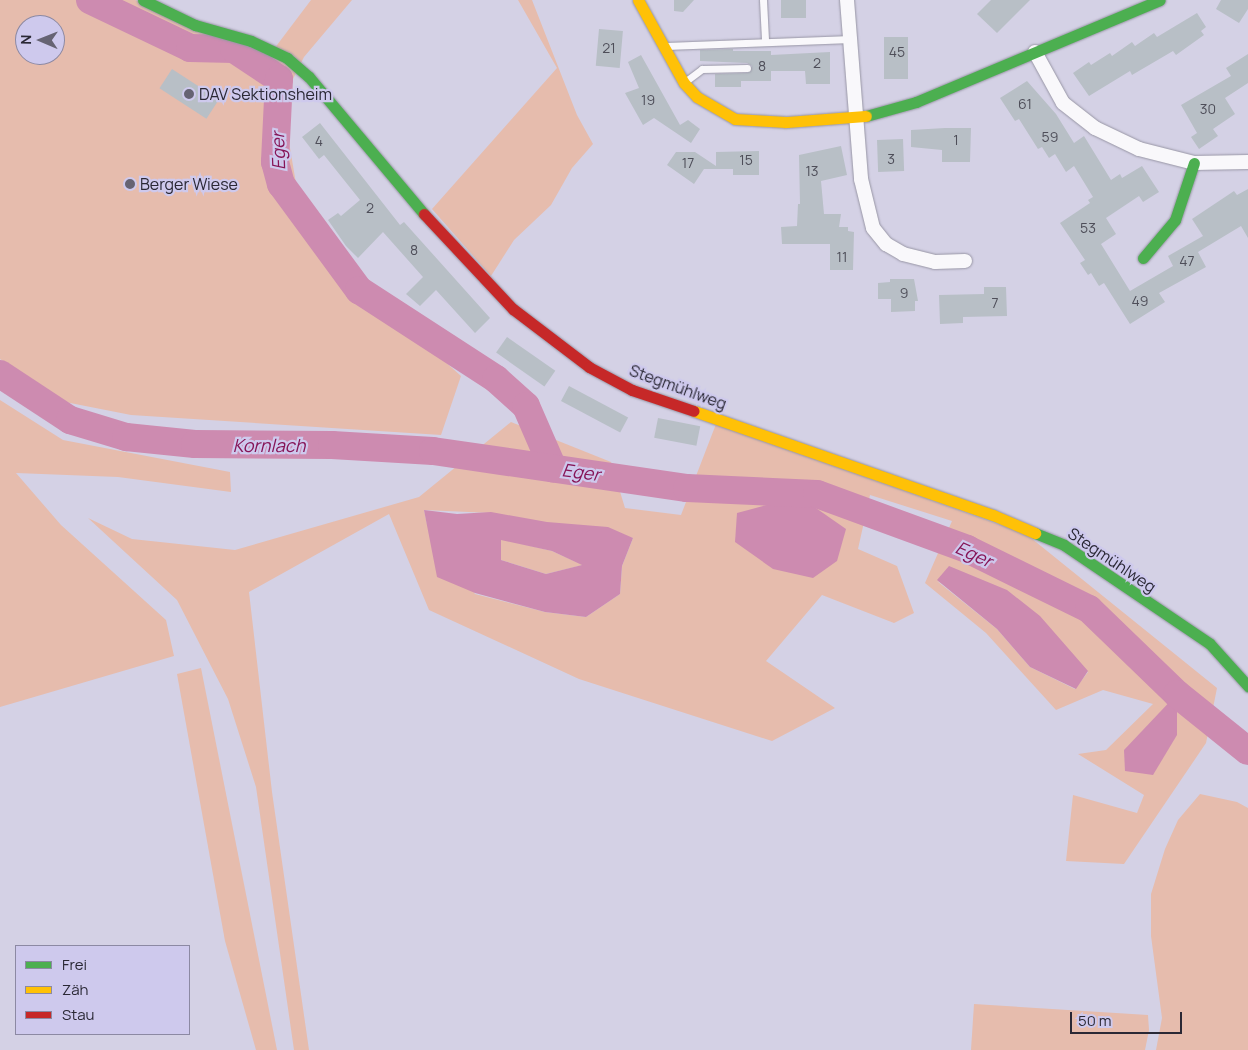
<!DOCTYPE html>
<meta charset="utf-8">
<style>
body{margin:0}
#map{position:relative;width:1248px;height:1050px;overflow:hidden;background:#d4d1e5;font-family:Manrope,sans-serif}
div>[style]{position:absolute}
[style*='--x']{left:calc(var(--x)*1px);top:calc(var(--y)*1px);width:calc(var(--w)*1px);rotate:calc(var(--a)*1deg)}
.green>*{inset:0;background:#e6bcad}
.water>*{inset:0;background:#cd8bb0}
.river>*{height:28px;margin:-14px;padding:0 14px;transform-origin:14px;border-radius:14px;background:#cd8bb0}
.building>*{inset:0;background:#b8bfc6;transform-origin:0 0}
.roads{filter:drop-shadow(0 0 1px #9896a5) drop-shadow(0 0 1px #9896a5)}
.lane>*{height:7px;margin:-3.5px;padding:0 3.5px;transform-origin:3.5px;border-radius:3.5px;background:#f9f8fb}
.street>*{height:14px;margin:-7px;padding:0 7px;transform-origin:7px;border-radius:7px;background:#f9f8fb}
.fast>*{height:11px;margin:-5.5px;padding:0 5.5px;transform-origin:5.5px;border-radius:5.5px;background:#4caf50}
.slow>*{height:11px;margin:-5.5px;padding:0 5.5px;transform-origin:5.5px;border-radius:5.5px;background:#ffc107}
.jam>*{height:11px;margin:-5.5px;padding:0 5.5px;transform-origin:5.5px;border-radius:5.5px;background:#c62828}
.dots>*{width:14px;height:14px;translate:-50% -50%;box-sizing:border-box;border:2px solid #cec9ed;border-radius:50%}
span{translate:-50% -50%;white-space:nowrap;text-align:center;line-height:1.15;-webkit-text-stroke:4.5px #cec9ed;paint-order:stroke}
.number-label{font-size:14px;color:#4e4e59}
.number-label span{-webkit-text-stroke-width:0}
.poi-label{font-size:16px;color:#2a2835}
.left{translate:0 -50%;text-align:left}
.street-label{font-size:16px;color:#2a2835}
.water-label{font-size:18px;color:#861457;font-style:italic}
.legend{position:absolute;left:15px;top:945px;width:175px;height:90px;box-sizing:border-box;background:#cec9ed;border:1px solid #8c89a3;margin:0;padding:6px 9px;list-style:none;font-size:15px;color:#2a2835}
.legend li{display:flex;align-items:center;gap:10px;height:25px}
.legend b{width:25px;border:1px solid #8c89a3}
.north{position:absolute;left:15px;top:15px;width:50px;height:50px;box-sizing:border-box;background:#cec9ed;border:1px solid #8c89a3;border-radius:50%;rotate:271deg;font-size:14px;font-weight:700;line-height:20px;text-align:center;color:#2a2835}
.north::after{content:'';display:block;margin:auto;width:18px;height:22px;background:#666373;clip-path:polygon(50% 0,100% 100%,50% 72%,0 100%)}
.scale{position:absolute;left:1070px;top:1012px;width:112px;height:22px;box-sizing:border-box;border:2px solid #2a2835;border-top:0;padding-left:6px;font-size:15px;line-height:18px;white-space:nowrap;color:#2a2835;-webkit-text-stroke:4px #cec9ed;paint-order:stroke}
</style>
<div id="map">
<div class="green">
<div style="clip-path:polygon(evenodd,0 0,135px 0,274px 49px,311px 0,352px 0,304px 57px,282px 101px,299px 201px,362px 287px,461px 376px,441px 435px,131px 415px,60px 401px,0 359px,0 0,25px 25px,55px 25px,55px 55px,25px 55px,25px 25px)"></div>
<div style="clip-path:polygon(518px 0,532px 0,577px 115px,593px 144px,572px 168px,551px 205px,514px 240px,491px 276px,432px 209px,557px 68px)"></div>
<div style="clip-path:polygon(0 400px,63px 440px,230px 472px,231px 492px,118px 477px,16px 473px,61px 525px,166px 620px,174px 656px,0 707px)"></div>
<div style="clip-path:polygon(evenodd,511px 422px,611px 462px,625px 508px,681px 515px,716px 424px,1026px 534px,1217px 688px,1206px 743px,1124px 864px,1066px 861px,1073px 795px,1137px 813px,1144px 795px,1078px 754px,1106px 750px,1153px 704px,1103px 690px,1056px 710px,986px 633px,925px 583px,952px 521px,870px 495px,858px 549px,897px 566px,914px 613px,894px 623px,822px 595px,766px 661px,835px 708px,772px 741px,579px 679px,429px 610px,389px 514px,249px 592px,272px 792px,309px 1050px,294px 1050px,256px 787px,228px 699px,177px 600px,88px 518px,132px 539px,235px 550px,419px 497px,511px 422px,424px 510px,491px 513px,633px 538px,622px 566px,620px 594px,586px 617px,545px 612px,475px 594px,427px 524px,424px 510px,511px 422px,937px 581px,1062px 644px,1088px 672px,1075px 689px,1030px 667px,997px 629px,937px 581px)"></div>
<div style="clip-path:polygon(501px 539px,552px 551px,583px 565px,546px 574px,501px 560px)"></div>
<div style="clip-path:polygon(201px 668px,277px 1050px,256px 1050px,225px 941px,177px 674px)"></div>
<div style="clip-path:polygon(1200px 794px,1237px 802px,1248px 808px,1248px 1050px,1156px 1050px,1162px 1018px,1151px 936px,1151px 894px,1165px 849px,1178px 820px)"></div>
<div style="clip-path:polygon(974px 1004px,1148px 1015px,1149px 1030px,1145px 1050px,971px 1050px)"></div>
</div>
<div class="water">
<div style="clip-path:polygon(767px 505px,813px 506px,846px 529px,837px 561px,813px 578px,773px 569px,735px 542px,737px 513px)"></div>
<div style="clip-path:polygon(evenodd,424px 510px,457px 514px,491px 512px,547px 522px,608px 527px,633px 538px,622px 566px,620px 594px,586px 617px,545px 612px,475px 593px,437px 577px,424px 510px,501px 540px,552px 551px,582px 565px,546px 574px,501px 560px,501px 540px)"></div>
<div style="clip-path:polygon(949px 566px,1007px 590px,1040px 616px,1088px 671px,1076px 689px,1030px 667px,997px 629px,937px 580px)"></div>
<div style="clip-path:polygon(1177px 694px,1177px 735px,1153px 775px,1125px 771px,1124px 750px)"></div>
</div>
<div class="river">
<div style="--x:90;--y:0;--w:111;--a:25.6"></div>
<div style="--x:190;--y:48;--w:44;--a:1.3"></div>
<div style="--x:234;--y:49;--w:54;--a:33.7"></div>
<div style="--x:279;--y:79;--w:83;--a:92.8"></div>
<div style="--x:275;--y:162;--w:23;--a:75"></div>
<div style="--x:281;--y:184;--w:132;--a:53.7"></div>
<div style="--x:359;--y:290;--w:163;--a:33"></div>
<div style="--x:496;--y:379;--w:40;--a:42"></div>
<div style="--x:526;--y:406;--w:68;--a:66.5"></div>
<div style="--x:0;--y:374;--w:84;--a:33.3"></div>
<div style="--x:70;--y:420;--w:59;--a:16.9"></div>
<div style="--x:126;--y:437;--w:69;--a:5.8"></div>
<div style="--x:195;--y:444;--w:137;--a:0.4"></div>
<div style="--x:332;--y:445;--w:101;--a:3.4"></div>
<div style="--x:433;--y:451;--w:257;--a:8.3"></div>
<div style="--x:687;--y:488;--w:130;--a:2.6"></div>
<div style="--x:817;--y:494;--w:160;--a:20.1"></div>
<div style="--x:967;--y:549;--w:136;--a:26.2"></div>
<div style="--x:1089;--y:609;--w:122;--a:44"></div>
<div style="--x:1177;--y:694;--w:91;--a:38.8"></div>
</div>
<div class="building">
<div style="clip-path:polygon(674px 0,694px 0,683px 12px,674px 11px)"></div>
<div style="left:781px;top:0;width:25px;height:18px"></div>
<div style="clip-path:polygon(991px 0,1030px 0,997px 33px,977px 14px)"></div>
<div style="clip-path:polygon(1221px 0,1248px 0,1248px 9px,1239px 23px,1216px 9px)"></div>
<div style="clip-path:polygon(1197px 13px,1206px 27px,1201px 31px,1204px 35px,1176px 55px,1173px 51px,1132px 75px,1130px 71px,1089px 96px,1073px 73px,1089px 62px,1091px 65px,1110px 53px,1112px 56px,1132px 42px,1135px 46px,1154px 33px,1157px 37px)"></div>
<div style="left:599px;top:29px;width:24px;height:37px;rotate:5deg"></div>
<div style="left:884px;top:37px;width:24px;height:42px"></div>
<div style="clip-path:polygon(733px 49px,733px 51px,771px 51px,771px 55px,830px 52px,830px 84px,806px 84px,805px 71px,771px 71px,771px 81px,741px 81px,741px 87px,715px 87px,715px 74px,748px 73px,752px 66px,747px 63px,700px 61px,700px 50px)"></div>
<div style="clip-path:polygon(1248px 54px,1248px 83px,1225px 98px,1235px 114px,1213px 129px,1218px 136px,1199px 149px,1191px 137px,1197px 133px,1181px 105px,1231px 76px,1226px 68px)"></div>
<div style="clip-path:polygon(641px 55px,680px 125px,688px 120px,700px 129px,691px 143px,654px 118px,643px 125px,625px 93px,639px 88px,628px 62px)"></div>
<div style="left:172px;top:69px;width:56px;height:23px;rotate:33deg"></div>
<div style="clip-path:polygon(1027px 81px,1056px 114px,1074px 143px,1084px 136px,1111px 180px,1120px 174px,1122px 178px,1142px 166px,1159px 192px,1143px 202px,1139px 196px,1106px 218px,1116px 234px,1101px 244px,1130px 291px,1173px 266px,1168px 256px,1203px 236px,1192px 219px,1234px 191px,1237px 195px,1248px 189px,1248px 238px,1241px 226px,1198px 252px,1206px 267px,1159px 293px,1165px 302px,1130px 324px,1104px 283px,1099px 286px,1091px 273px,1088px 275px,1080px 263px,1085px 260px,1060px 223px,1090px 203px,1088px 200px,1093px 197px,1074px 166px,1066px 172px,1055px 154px,1049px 158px,1042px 147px,1038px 149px,1019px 119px,1015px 121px,1000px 98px)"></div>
<div style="clip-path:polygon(320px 123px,400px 225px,404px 222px,490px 318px,475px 333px,436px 290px,420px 306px,406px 294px,423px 277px,383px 232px,358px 258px,346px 246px,328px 220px,338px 213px,341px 216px,360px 200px,324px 155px,319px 159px,302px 137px)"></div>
<div style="clip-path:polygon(945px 128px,971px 128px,970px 162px,942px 162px,942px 150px,911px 147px,911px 130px)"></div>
<div style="left:903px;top:139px;width:32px;height:26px;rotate:88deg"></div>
<div style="clip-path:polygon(841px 146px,847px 175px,821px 181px,824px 214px,841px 214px,839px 227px,848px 227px,848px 231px,854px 232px,853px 270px,830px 270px,830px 244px,782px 244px,781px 227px,797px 226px,798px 204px,800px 204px,799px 155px)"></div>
<div style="clip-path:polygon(759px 151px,759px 175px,733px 175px,733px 169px,704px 169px,694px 184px,667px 165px,676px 152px,695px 152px,716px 166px,716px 152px)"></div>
<div style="clip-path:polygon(890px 279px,914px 279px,918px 301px,915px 301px,915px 311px,891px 312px,891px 299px,878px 299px,878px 283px,890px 282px)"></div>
<div style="clip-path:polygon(984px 287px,1006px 287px,1007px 316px,963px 317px,963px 323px,940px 324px,939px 295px,984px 294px)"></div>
<div style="left:507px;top:337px;width:59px;height:19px;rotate:35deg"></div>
<div style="left:569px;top:386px;width:67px;height:17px;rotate:28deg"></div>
<div style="left:658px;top:418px;width:43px;height:20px;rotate:11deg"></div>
</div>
<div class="roads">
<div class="lane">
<div style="--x:763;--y:0;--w:40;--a:87.1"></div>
<div style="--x:666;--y:46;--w:185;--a:-2.2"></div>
<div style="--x:686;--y:81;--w:20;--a:-37"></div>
<div style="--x:702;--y:69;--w:45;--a:-1.3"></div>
</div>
<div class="street">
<div style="--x:847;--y:0;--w:180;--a:85.5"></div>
<div style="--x:861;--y:179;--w:50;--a:76.2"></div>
<div style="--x:873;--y:228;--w:21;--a:51"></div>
<div style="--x:886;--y:244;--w:20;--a:30"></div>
<div style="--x:903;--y:254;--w:33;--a:14"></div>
<div style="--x:935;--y:262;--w:30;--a:-2"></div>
<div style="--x:1035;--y:52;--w:58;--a:61.2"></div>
<div style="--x:1063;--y:103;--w:41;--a:38"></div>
<div style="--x:1095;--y:128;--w:49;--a:25.5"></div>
<div style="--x:1139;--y:149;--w:57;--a:14.3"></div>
<div style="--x:1194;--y:163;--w:54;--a:-1.1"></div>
</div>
<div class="fast">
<div style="--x:143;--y:0;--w:58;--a:25.7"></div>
<div style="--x:195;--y:25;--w:58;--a:15.9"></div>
<div style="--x:251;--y:41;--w:40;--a:25"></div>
<div style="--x:287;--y:58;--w:29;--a:41"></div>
<div style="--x:309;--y:77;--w:179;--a:50"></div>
<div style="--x:866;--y:116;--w:52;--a:-15.6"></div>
<div style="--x:916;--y:102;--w:264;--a:-22.7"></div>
<div style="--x:1143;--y:258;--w:50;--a:-49.9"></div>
<div style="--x:1175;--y:220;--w:60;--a:-71.6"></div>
<div style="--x:1035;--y:533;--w:31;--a:22"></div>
<div style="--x:1064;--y:545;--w:176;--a:34.1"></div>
<div style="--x:1210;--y:644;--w:57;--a:47.9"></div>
</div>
<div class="slow">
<div style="--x:638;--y:0;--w:95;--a:61"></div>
<div style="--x:684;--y:83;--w:19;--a:47"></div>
<div style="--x:697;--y:97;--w:44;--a:30.1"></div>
<div style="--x:735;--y:119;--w:51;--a:3.4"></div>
<div style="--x:786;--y:122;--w:80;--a:-4.3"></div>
<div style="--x:694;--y:411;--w:317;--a:19.2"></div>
<div style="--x:993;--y:515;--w:46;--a:23.2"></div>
</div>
<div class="jam">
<div style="--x:424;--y:214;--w:130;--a:46.9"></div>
<div style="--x:513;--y:309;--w:96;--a:37.3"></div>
<div style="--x:589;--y:367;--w:49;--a:28.1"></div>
<div style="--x:632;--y:390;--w:65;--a:18.7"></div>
</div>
</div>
<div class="dots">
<div style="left:189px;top:94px;background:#666373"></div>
<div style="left:130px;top:184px;background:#666373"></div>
</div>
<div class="number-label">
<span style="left:609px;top:48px">21</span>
<span style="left:897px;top:52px">45</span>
<span style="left:817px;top:63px">2</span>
<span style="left:762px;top:66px">8</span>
<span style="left:648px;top:100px">19</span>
<span style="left:1025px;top:104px">61</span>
<span style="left:1208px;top:109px">30</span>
<span style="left:1050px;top:137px">59</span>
<span style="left:956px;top:140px">1</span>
<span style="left:319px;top:141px">4</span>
<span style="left:891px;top:159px">3</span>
<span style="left:746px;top:160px">15</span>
<span style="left:688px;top:163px">17</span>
<span style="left:812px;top:171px">13</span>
<span style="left:370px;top:208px">2</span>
<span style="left:1088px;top:228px">53</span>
<span style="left:414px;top:250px">8</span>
<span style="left:842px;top:257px">11</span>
<span style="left:1187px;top:261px">47</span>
<span style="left:904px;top:293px">9</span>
<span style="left:1140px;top:301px">49</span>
<span style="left:995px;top:303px">7</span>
</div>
<div class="poi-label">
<span class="left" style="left:199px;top:94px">DAV Sektionsheim</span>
<span class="left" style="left:140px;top:184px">Berger Wiese</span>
</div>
<div class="street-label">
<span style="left:678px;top:387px;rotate:20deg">Stegmühlweg</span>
<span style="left:1112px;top:560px;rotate:34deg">Stegmühlweg</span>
</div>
<div class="water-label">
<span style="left:278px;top:151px;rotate:-92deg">Eger</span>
<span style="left:269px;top:445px">Kornlach</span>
<span style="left:581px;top:472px;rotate:8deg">Eger</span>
<span style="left:974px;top:554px;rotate:24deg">Eger</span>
</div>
<ul class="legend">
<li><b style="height:6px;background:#4caf50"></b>Frei</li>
<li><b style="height:6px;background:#ffc107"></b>Zäh</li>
<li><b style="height:6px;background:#c62828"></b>Stau</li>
</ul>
<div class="north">N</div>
<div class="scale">50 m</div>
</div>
